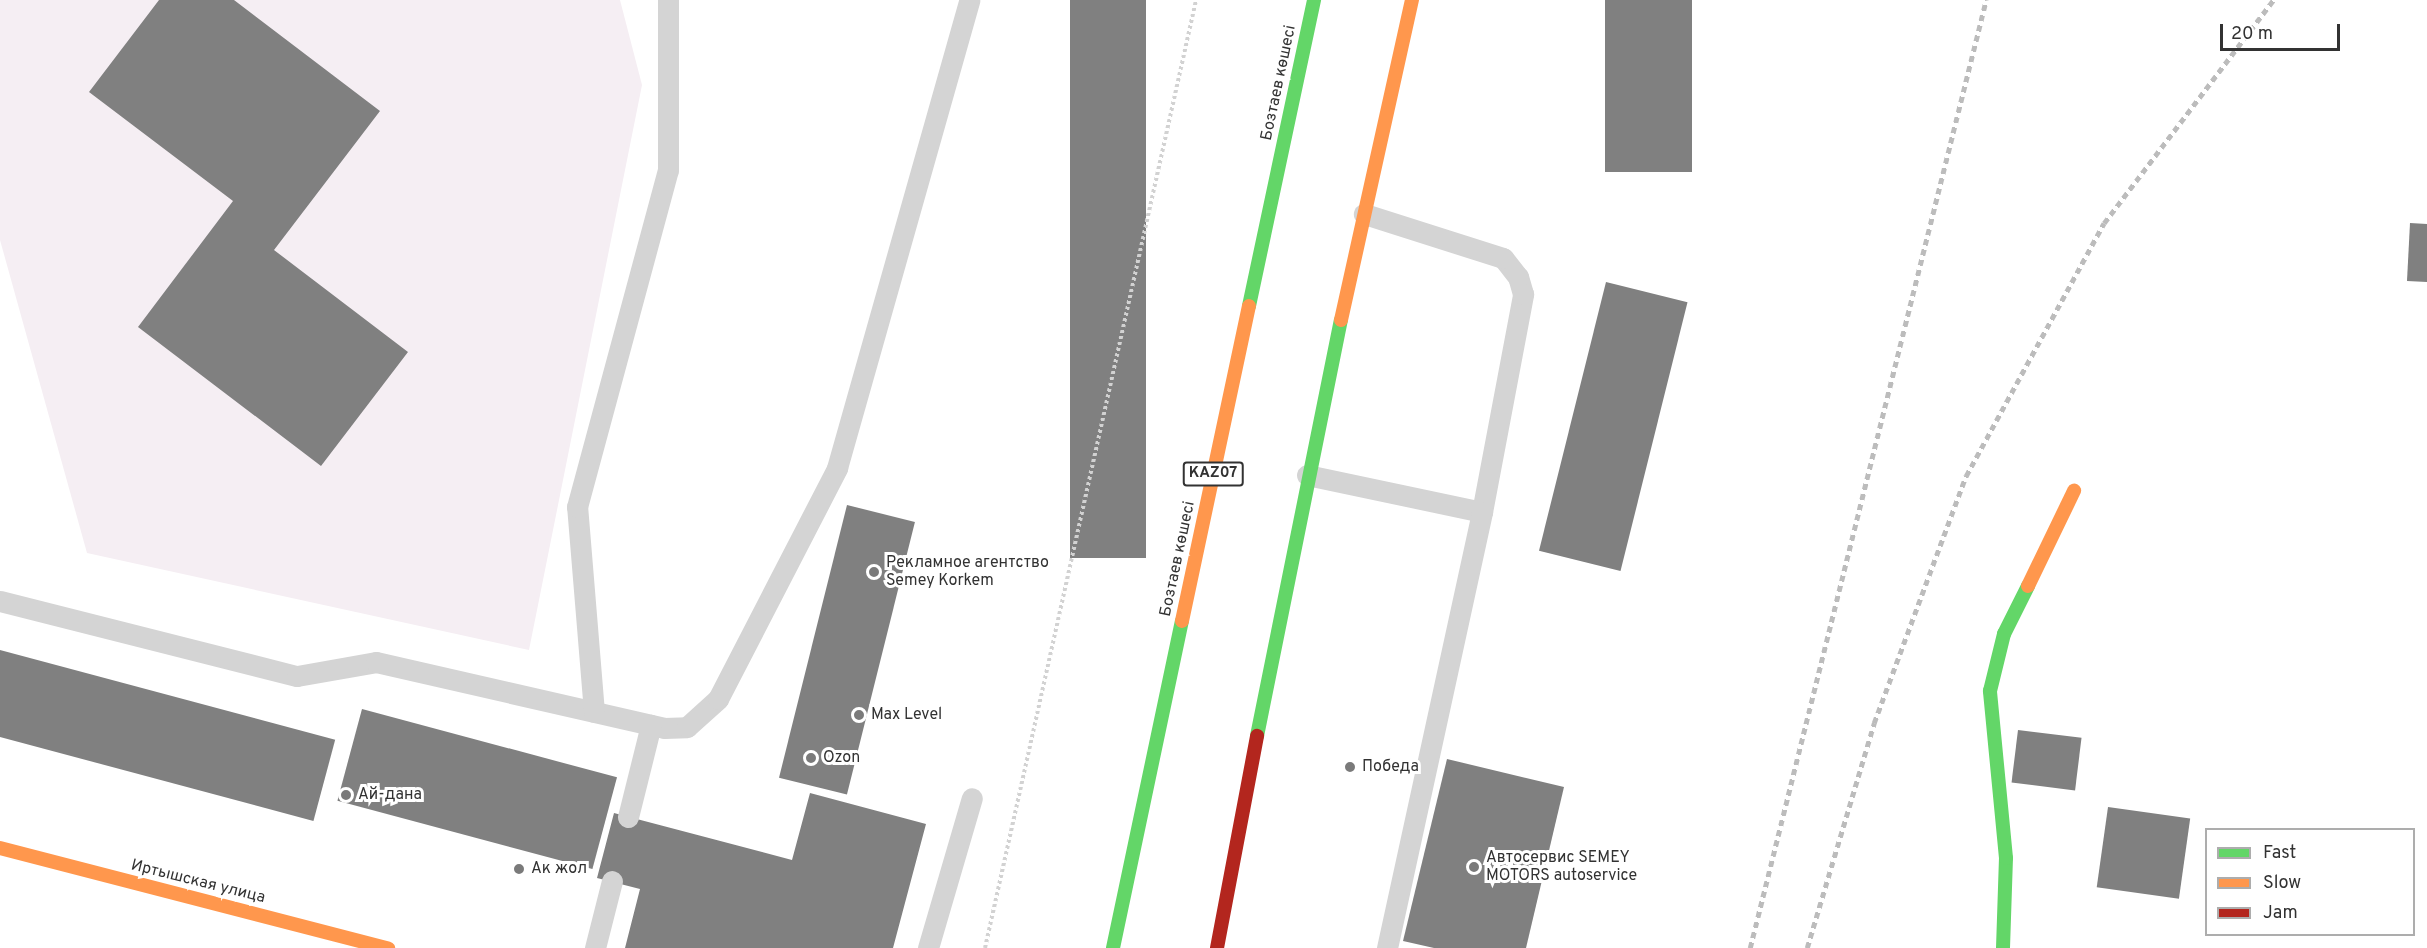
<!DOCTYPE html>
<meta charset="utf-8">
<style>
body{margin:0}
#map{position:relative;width:2427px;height:948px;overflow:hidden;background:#fff;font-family:Overpass,sans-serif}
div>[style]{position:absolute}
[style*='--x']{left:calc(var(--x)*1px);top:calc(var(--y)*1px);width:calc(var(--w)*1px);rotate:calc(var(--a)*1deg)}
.green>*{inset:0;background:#f5eef3}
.building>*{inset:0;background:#808080;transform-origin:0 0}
.path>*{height:4px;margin-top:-2px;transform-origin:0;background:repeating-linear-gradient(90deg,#d2d2d2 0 3px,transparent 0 6px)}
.lane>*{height:21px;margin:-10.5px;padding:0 10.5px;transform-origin:10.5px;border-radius:10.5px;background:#d4d4d4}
.fast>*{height:14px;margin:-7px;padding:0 7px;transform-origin:7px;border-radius:7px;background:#63d668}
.slow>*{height:14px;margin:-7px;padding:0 7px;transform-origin:7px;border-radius:7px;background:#ff974d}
.jam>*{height:14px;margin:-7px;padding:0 7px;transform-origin:7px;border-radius:7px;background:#b3261e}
.rail>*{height:4.5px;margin-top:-2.25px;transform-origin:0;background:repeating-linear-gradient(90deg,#bcbcbc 0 6px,transparent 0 10.5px)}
.dots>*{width:16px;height:16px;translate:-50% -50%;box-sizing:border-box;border:3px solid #fff;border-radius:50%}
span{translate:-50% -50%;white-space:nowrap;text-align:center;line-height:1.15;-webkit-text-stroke:6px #fff;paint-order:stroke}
.shield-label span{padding:2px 4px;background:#fff;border:2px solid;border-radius:4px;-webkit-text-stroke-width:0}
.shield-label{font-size:15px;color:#323232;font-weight:700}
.street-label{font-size:16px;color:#323232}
.poi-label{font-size:16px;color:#323232}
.left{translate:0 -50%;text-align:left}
.legend{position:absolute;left:2205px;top:828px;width:210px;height:108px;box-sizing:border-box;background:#fff;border:2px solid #adadad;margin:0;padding:8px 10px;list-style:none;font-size:18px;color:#323232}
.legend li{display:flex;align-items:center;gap:12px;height:30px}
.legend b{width:30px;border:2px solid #adadad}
.scale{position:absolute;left:2220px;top:24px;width:120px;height:27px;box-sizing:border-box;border:3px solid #323232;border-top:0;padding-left:8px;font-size:18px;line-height:21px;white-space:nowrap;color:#323232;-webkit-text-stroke:4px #fff;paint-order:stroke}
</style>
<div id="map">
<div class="green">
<div style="clip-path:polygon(0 0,620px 0,642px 85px,529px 650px,87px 553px,0 240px)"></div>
</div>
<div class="building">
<div style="clip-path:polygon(159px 0,234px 0,380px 111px,274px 250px,408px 352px,321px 466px,138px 327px,233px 201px,89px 92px)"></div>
<div style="left:1070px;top:0;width:76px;height:558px"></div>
<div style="left:1605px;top:0;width:87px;height:172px"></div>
<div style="clip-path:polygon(2410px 223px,2427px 224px,2427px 282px,2407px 281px)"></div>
<div style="left:1606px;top:282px;width:84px;height:277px;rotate:14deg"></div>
<div style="left:847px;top:505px;width:70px;height:281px;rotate:14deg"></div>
<div style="left:0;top:650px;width:347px;height:84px;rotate:15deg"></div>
<div style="left:362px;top:709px;width:264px;height:95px;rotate:15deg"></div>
<div style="left:2018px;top:730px;width:64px;height:53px;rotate:7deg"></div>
<div style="clip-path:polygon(1447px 759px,1564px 787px,1526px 948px,1434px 948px,1403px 941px)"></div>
<div style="clip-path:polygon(810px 793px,926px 824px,893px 948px,625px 948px,640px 889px,597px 878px,614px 813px,792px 860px)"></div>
<div style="left:2108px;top:807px;width:83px;height:81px;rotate:8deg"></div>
</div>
<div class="path">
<div style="--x:985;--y:948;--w:971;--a:-77.45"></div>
</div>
<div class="lane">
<div style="--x:1307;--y:475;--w:179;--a:11.9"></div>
<div style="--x:1482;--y:512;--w:222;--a:-79.3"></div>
<div style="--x:1523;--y:294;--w:18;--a:-106"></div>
<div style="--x:1518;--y:277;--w:24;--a:-128"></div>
<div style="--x:1503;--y:258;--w:146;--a:-162.4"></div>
<div style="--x:0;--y:601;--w:306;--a:14.2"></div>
<div style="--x:297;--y:676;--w:80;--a:-10"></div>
<div style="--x:376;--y:662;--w:295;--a:12.9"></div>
<div style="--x:664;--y:728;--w:23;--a:-2"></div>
<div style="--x:687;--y:727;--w:42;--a:-42.1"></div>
<div style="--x:718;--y:699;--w:260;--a:-62.7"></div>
<div style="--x:837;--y:468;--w:486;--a:-74.2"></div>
<div style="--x:594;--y:712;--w:206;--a:-94.7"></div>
<div style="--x:577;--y:507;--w:349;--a:-74.9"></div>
<div style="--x:668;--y:170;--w:170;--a:-90"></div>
<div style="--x:628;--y:817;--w:95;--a:-76"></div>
<div style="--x:595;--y:948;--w:69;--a:-75.8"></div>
<div style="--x:928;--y:948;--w:156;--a:-73.7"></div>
<div style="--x:1387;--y:948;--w:446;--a:-77.7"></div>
</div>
<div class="fast">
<div style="--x:1249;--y:306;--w:313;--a:-78"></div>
<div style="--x:1257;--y:736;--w:424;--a:-78.6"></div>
<div style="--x:1113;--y:948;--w:334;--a:-78.1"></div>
<div style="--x:2003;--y:948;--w:90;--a:-88.1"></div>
<div style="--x:2006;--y:858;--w:168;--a:-95.5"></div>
<div style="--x:1990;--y:691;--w:59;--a:-76.2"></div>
<div style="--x:2004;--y:634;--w:54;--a:-63.4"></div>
</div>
<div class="slow">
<div style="--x:1341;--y:320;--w:328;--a:-77.5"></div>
<div style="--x:2028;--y:586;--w:106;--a:-64.2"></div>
<div style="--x:1182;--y:621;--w:322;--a:-78"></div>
<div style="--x:0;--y:848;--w:401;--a:14.5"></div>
</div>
<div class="jam">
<div style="--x:1217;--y:948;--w:216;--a:-79.3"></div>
</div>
<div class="rail">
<div style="--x:1750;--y:948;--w:977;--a:-76.02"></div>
<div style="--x:1807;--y:948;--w:235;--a:-73.4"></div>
<div style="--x:1874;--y:723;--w:264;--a:-69.6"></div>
<div style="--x:1966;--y:476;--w:288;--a:-61.4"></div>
<div style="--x:2104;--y:223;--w:280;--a:-52.8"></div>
</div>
<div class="dots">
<div style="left:874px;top:572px;background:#7a7a7a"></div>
<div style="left:859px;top:715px;background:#7a7a7a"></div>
<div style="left:811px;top:758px;background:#7a7a7a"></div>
<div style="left:1350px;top:767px;background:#7a7a7a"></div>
<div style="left:346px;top:795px;background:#7a7a7a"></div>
<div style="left:1474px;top:867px;background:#7a7a7a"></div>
<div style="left:519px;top:869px;background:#7a7a7a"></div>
</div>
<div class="shield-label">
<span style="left:1213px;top:474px">KAZ07</span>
</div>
<div class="street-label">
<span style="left:1279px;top:83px;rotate:-78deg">Бозтаев көшесі</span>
<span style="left:1178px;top:559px;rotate:-78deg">Бозтаев көшесі</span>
<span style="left:198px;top:882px;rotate:14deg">Иртышская улица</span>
</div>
<div class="poi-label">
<span class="left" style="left:886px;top:572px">Рекламное агентство<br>Semey Korkem</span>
<span class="left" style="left:871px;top:715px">Max Level</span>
<span class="left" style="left:823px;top:758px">Ozon</span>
<span class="left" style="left:1362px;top:767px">Победа</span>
<span class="left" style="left:358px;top:795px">Ай-дана</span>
<span class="left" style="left:1486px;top:867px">Автосервис SEMEY<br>MOTORS autoservice</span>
<span class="left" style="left:531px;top:869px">Ак жол</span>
</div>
<ul class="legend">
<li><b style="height:8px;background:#63d668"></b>Fast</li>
<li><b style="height:8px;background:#ff974d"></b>Slow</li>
<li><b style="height:8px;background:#b3261e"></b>Jam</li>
</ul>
<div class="scale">20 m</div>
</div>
